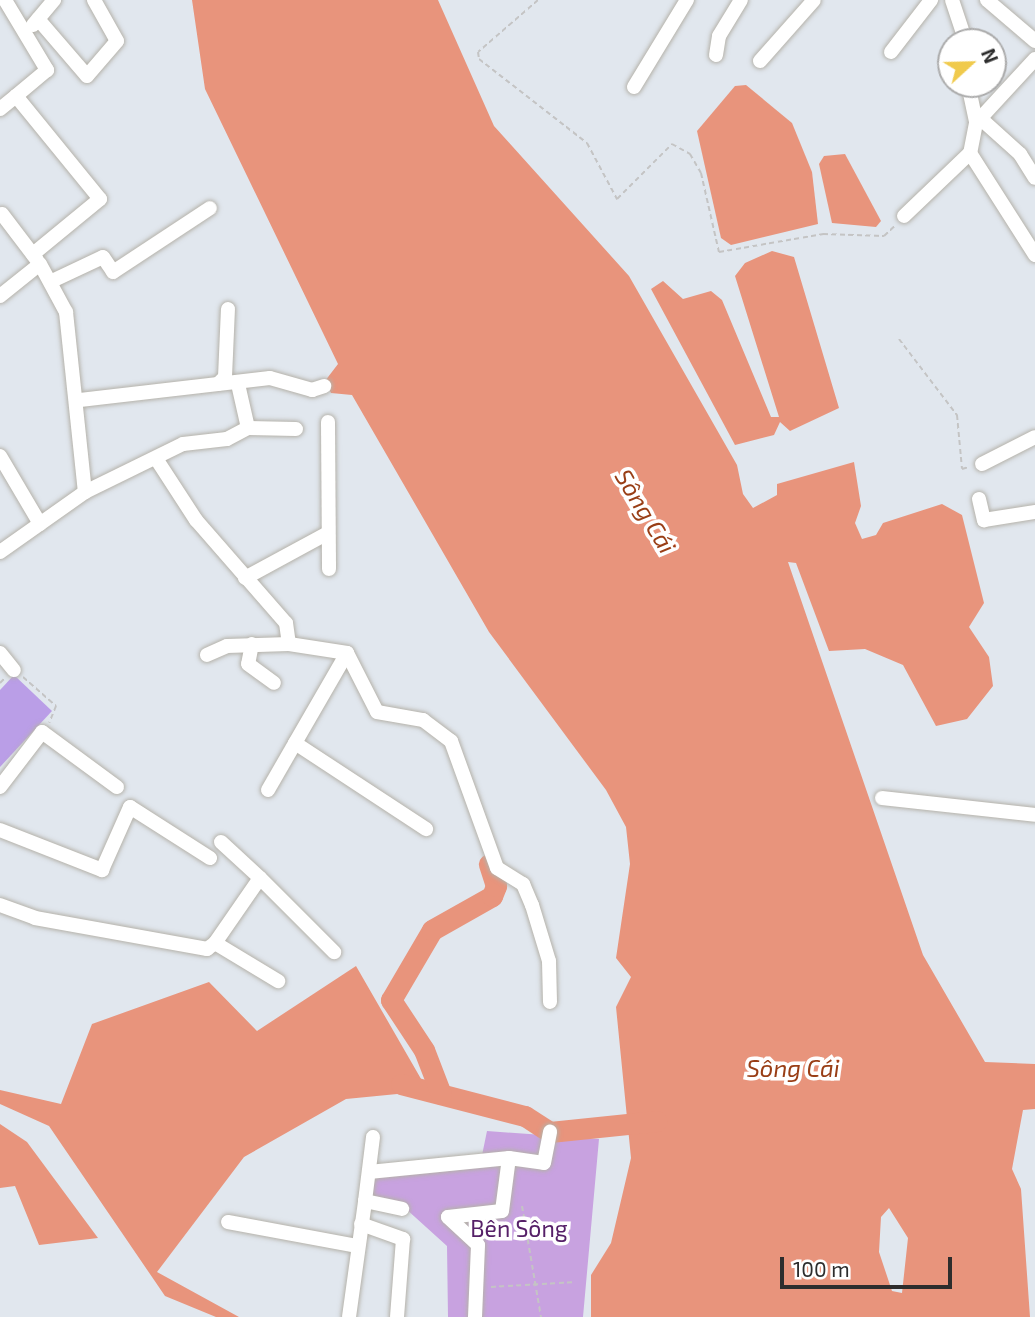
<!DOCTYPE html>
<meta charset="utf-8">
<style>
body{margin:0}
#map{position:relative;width:1035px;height:1317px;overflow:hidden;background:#e1e7ee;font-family:"Exo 2",sans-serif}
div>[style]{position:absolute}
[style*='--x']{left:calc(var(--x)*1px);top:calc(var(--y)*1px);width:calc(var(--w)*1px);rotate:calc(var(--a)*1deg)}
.green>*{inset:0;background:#c8a2e0}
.pitch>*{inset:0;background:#ba9ee7}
.water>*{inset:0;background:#e8947c}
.river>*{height:21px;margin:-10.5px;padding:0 10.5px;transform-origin:10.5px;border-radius:10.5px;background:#e8947c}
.path>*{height:2px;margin-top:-1px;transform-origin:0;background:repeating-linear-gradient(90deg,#c4c4c4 0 5px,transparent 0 8.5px)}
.roads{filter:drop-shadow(0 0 2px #b5b2aa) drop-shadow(0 0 2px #b5b2aa)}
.minor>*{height:14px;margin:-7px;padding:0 7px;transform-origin:7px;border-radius:7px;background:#fff}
span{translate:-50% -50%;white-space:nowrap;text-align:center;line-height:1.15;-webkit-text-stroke:7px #fff;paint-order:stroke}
.park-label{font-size:23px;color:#562068}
.water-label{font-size:24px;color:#993e16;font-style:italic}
.north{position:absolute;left:937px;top:28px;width:70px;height:70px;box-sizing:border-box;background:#fff;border:2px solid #ababab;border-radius:50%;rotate:68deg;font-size:19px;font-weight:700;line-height:28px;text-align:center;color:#2d2d2d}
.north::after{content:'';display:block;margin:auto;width:24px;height:32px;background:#f0ca4c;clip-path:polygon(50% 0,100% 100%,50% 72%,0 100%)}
.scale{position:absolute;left:780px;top:1257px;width:172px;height:32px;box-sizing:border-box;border:4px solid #2d2d2d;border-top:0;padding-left:9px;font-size:21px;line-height:24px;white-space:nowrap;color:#2d2d2d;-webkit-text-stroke:5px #fff;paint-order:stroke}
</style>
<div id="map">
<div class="green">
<div style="clip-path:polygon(487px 1131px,599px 1139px,583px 1317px,448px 1317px,447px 1246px,405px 1208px,368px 1198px,371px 1176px,480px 1165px)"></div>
</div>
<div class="pitch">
<div style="clip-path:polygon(14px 675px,52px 711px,0 767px,0 690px)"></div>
</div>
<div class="water">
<div style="clip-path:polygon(evenodd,192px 0,438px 0,494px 126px,629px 276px,737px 465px,743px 494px,753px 508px,777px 495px,777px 484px,854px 462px,861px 506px,855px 523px,862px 539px,876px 535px,883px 523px,942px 504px,962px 515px,984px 603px,969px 627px,989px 657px,993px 686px,967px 719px,936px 726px,903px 665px,865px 649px,829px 651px,796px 563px,788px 562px,923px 955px,985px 1062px,1035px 1064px,1035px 1109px,1023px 1110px,1012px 1169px,1021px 1189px,1030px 1317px,591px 1317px,591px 1275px,611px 1243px,631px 1158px,616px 1007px,631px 977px,616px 958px,630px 864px,626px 827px,606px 790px,489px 632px,352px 395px,331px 393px,325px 381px,338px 364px,205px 89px,192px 0,889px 1208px,908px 1238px,902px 1293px,892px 1291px,879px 1252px,881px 1217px,889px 1208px)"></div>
<div style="clip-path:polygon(746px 85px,792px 123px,812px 172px,818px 224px,731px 245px,721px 238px,697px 131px,735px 86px)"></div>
<div style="clip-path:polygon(845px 154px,881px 221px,876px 227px,832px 223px,819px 164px,824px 156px)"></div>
<div style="clip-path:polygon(772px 251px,794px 257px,839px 408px,790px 431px,780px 422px,774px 435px,735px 445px,651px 289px,663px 281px,683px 299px,711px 291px,722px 300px,771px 417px,779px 417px,735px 276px,745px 263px)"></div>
<div style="clip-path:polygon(356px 966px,428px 1091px,346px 1099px,244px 1157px,157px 1272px,239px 1317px,216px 1317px,165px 1296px,49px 1126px,0 1104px,0 1090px,61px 1104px,92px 1024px,209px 982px,257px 1031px)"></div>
<div style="clip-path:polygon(0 1124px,27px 1142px,98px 1238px,39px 1245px,15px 1186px,0 1188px)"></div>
</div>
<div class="river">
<div style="--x:401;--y:1084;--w:128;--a:14.5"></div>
<div style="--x:525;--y:1116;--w:30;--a:33"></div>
<div style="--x:550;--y:1132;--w:107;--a:-5.9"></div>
<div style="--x:441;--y:1094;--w:47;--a:-111.1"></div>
<div style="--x:424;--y:1050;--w:60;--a:-123.4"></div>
<div style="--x:391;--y:1000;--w:81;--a:-59.6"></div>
<div style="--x:432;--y:930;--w:69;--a:-29.5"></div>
<div style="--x:492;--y:896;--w:11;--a:-68"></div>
<div style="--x:496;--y:886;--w:23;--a:-108"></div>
</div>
<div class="path">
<div style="--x:538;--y:0;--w:79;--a:139.1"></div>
<div style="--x:478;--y:52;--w:7;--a:82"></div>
<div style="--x:479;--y:59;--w:137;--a:37.9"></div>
<div style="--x:587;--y:143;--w:64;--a:61.8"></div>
<div style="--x:617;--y:199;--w:78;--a:-45"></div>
<div style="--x:672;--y:144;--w:21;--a:29"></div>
<div style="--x:690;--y:154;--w:22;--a:60"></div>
<div style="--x:701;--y:173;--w:81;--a:77.2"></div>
<div style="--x:719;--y:252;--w:106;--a:-9.8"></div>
<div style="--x:823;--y:234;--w:61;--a:1.9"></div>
<div style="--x:884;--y:236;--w:16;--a:-43"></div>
<div style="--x:899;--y:339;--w:96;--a:52.7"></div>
<div style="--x:957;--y:415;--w:54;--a:84.7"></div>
<div style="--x:962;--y:469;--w:7;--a:-16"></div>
<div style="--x:23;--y:677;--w:44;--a:41.3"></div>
<div style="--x:56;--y:706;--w:18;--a:112"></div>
<div style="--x:0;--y:683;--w:7;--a:-45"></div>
<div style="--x:522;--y:1206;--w:113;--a:80.3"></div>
<div style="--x:491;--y:1287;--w:85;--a:-3.4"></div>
</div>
<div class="roads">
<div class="minor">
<div style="--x:5;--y:0;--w:82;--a:59"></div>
<div style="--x:47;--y:70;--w:40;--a:140"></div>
<div style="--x:16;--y:96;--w:133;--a:50.8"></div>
<div style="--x:100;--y:199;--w:87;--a:140.6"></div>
<div style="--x:952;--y:0;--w:44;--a:71.6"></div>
<div style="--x:987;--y:0;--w:63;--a:40.5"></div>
<div style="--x:38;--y:19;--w:75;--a:49.3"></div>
<div style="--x:87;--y:76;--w:46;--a:-49.4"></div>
<div style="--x:117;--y:41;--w:47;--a:-119.3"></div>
<div style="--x:33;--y:25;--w:33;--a:-50"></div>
<div style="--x:891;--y:52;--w:66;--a:-52.4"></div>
<div style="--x:716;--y:55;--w:19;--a:-81"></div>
<div style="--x:719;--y:36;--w:42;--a:-58.6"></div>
<div style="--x:760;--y:61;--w:81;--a:-48.5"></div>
<div style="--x:968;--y:84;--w:40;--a:78"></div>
<div style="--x:976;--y:123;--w:31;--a:101"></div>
<div style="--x:970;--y:153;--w:121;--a:57.5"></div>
<div style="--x:634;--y:87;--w:102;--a:-58.7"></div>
<div style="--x:0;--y:109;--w:21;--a:-39"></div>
<div style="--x:980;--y:118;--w:54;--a:42"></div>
<div style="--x:1020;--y:154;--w:28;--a:58"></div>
<div style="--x:976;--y:123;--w:87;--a:-47.3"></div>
<div style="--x:2;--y:214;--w:58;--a:52.7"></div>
<div style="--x:904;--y:216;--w:91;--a:-43.7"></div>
<div style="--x:52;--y:281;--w:56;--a:-25.2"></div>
<div style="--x:103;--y:257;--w:18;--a:56"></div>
<div style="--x:113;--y:272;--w:116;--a:-33.4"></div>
<div style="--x:0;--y:296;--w:51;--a:-38.7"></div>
<div style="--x:40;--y:264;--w:55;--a:61.6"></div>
<div style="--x:66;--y:312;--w:181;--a:84"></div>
<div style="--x:85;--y:492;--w:104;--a:144.8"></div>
<div style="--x:218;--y:384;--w:10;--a:-45"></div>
<div style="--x:225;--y:377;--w:68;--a:-87.5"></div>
<div style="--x:238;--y:384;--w:45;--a:77.2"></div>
<div style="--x:248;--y:428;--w:48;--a:1.2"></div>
<div style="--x:80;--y:400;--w:191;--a:-6.6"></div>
<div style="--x:270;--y:378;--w:44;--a:15.9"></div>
<div style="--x:312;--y:390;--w:13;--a:-18"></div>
<div style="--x:328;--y:422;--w:147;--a:89.6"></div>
<div style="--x:0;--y:456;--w:79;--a:59.5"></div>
<div style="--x:157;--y:460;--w:72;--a:57"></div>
<div style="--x:196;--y:520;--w:137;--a:48.9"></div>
<div style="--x:286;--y:623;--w:21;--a:82"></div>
<div style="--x:289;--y:644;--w:62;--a:178.2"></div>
<div style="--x:227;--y:646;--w:22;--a:156"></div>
<div style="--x:982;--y:464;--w:59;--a:-27"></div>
<div style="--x:85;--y:492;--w:109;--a:-26.1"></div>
<div style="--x:183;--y:444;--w:44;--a:-6.5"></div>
<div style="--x:227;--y:439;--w:24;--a:-28"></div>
<div style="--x:979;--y:499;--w:22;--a:77"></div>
<div style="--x:984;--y:520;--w:52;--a:-8.9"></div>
<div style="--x:245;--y:578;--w:92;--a:-28.5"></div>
<div style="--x:252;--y:644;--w:20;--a:101"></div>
<div style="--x:248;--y:664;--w:32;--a:36"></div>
<div style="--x:289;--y:644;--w:59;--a:8.8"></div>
<div style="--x:0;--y:653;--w:22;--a:51"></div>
<div style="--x:347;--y:653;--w:66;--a:63"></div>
<div style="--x:377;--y:712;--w:47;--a:9.9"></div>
<div style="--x:423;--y:720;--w:35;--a:37"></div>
<div style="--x:451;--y:741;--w:135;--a:70.1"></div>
<div style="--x:497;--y:868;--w:31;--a:32"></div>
<div style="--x:523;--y:884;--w:23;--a:67"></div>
<div style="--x:532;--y:905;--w:59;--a:73.1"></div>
<div style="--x:549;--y:961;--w:41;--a:88.6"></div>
<div style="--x:347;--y:653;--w:104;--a:120"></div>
<div style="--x:295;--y:743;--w:157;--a:33.3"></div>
<div style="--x:0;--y:787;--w:69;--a:-52.6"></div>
<div style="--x:42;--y:732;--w:93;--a:36.3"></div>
<div style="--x:268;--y:790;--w:54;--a:-60.1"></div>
<div style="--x:882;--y:798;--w:154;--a:6.3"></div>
<div style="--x:0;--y:830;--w:110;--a:21.4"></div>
<div style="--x:102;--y:870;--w:69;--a:-66"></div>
<div style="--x:130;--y:807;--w:95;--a:32.5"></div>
<div style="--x:221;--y:842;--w:53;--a:42.7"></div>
<div style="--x:0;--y:905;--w:37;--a:20"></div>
<div style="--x:35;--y:918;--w:175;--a:10.2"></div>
<div style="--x:207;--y:949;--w:10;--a:-37"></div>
<div style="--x:215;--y:943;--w:74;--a:31.1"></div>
<div style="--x:215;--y:943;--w:79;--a:-55.3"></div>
<div style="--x:260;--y:878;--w:105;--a:45"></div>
<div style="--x:373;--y:1137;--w:64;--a:97.1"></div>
<div style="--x:365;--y:1201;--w:38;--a:12"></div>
<div style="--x:369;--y:1172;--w:141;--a:-5.7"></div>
<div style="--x:228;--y:1222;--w:132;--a:10.5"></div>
<div style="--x:361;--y:1224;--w:45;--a:19.7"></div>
<div style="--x:403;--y:1239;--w:78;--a:94.4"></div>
<div style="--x:349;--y:1317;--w:117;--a:-82.1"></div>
<div style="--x:475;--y:1317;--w:72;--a:-87.6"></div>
<div style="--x:478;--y:1245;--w:41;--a:-137"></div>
<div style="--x:448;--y:1217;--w:54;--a:-6.3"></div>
<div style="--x:502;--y:1211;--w:53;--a:-82.5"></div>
<div style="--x:509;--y:1158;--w:35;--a:8"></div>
<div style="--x:544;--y:1163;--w:32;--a:-79"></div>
</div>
</div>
<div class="park-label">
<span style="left:519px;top:1228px">Bên Sông</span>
</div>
<div class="water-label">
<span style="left:646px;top:511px;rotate:59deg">Sông Cái</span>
<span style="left:793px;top:1068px">Sông Cái</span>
</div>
<div class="north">N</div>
<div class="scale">100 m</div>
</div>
